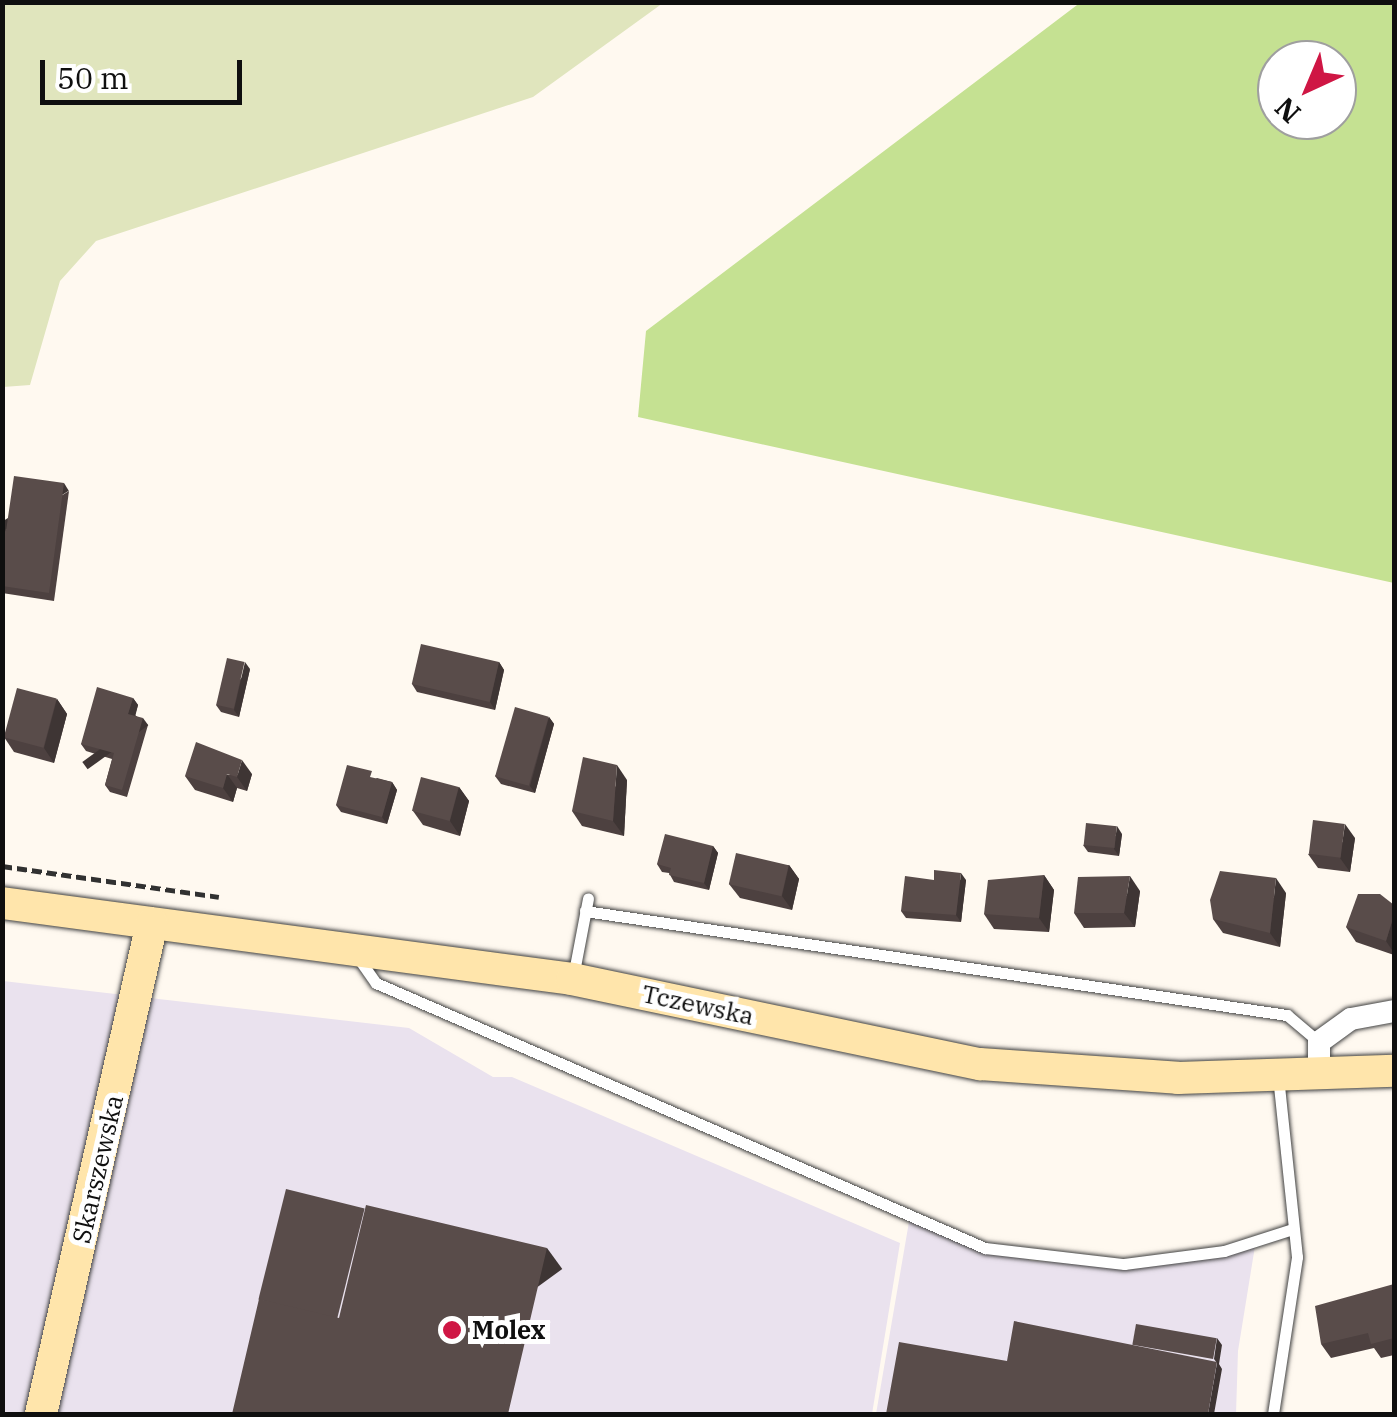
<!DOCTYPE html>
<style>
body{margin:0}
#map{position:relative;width:1397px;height:1417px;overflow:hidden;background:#fff9f0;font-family:"IBM Plex Serif",serif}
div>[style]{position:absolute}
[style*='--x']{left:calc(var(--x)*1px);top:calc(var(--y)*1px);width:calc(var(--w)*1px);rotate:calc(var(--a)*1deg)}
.industrial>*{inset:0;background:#eae2ee}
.forest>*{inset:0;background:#c5e192}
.cemetery>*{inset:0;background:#e0e5bd}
.path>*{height:5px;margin-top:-2.5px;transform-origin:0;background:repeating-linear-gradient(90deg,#313131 0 10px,transparent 0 15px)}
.roads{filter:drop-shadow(0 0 2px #424242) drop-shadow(0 0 2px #424242)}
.lane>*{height:11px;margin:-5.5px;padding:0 5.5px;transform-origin:5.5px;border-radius:5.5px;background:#fff}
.street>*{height:22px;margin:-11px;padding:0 11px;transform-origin:11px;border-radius:11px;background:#fff}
.secondary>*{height:32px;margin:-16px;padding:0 16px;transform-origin:16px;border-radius:16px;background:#ffe5ab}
.wall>*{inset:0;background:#4d4140}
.shaded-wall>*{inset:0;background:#3e3534;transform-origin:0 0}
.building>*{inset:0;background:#594c4a;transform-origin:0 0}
.dots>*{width:28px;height:28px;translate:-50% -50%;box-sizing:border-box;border:5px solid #fff;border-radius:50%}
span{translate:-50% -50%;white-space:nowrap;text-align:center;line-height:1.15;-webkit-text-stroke:10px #fff;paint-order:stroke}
.street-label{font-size:25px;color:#0f0f0f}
.poi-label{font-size:25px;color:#0f0f0f;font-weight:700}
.left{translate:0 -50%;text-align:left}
.frame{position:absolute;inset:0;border:5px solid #0f0f0f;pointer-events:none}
.north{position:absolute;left:1257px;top:40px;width:100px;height:100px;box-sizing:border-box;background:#fff;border:2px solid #9f9f9f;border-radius:50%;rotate:224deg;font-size:28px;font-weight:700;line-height:40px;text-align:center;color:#0f0f0f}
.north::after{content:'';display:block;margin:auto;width:35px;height:45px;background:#cf1644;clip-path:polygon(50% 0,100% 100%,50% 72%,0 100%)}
.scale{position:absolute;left:40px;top:60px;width:202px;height:45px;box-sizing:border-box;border:5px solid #0f0f0f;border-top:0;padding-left:12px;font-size:30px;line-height:35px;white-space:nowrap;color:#0f0f0f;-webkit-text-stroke:8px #fff;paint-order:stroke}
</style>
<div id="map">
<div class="industrial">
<div style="clip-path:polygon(3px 981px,409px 1028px,493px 1077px,512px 1077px,900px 1243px,872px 1414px,3px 1414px)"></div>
<div style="clip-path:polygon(910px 1216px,1032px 1261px,1143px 1266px,1256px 1240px,1238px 1351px,1236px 1414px,876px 1414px)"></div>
</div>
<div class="forest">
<div style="clip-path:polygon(evenodd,1081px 2px,1394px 3px,1394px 583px,638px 417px,646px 331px,1081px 2px,1277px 60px,1337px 60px,1337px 120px,1277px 120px,1277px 60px)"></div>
</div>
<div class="cemetery">
<div style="clip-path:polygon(3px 2px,663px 2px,663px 3px,533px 97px,96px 241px,60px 281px,30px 385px,3px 387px)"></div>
</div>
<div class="path">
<div style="--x:2;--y:866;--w:219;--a:8.1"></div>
</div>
<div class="roads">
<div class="lane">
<div style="--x:585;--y:911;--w:710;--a:8.43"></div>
<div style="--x:1287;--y:1015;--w:42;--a:40.2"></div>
<div style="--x:359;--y:959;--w:29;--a:55"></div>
<div style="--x:376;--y:983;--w:664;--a:23.52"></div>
<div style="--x:985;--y:1248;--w:140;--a:6.6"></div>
<div style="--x:1124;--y:1264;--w:101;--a:-7.4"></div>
<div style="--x:1224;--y:1251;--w:72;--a:-17.7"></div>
<div style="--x:573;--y:977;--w:80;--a:-79.2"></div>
<div style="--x:1273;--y:1414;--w:159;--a:-81.3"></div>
<div style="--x:1297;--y:1257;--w:182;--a:-96"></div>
</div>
<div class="street">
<div style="--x:1319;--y:1074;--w:32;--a:-90"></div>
<div style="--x:1319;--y:1042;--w:39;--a:-36"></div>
<div style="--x:1351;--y:1019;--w:44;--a:-10.5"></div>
</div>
<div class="secondary">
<div style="--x:2;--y:903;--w:575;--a:7.59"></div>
<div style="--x:572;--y:979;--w:417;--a:11.8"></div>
<div style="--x:980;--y:1064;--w:198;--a:4"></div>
<div style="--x:1178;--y:1078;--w:216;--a:-1.9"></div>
<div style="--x:41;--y:1414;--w:503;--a:-77.26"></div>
</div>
</div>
<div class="wall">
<div style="clip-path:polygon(69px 491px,54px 601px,2px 593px,2px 532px)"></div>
<div style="clip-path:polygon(499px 662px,504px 670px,495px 710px,417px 692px,412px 684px)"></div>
<div style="clip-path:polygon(250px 669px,239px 717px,221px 712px,216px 705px)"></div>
<div style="clip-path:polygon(133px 698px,138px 705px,135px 715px,148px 725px,127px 797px,110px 792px,105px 785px,112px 759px,86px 751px,81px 744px)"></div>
<div style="clip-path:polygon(57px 699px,67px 714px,54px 763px,14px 752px,4px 737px)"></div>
<div style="clip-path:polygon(549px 717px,554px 724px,535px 793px,501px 784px,495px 776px)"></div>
<div style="clip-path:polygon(252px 774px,247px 791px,237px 788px,233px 802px,195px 790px,185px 776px)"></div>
<div style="clip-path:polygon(377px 778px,392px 782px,397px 790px,387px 824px,341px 812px,336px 805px)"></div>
<div style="clip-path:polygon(627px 780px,624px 836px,582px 826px,572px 811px)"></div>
<div style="clip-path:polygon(459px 787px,469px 801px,460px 836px,423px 825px,413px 811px)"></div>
<div style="clip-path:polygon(1122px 834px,1119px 856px,1088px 852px,1083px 845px)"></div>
<div style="clip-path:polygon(1355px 838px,1350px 872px,1318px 868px,1308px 854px)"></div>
<div style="clip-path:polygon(713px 846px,718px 853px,709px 890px,674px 882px,669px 873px,662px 872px,657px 864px)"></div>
<div style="clip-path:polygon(789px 865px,799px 879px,792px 910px,740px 898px,729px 884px)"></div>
<div style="clip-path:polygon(1044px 875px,1054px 890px,1049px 932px,994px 929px,984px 914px)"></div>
<div style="clip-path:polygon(934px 880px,966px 880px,961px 922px,906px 918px,901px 911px)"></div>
<div style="clip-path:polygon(1140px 891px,1135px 927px,1084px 928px,1074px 913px)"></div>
<div style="clip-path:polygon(1286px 893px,1280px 947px,1223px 933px,1213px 919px)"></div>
<div style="clip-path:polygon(1394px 905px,1394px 955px,1356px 942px,1346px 927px)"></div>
<div style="clip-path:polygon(1394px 1284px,1394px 1355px,1381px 1358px,1374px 1348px,1331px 1358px,1321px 1344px)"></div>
</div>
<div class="shaded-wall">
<div style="left:64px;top:483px;width:9px;height:111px;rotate:58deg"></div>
<div style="clip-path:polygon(245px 662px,250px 669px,239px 717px,234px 710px)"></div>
<div style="clip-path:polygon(499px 662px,504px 670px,495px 710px,490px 702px)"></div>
<div style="clip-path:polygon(133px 698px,138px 705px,134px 721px,128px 714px)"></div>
<div style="clip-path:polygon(57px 699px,67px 714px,54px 763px,44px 748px)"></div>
<div style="clip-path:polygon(549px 717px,554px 724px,535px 793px,530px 786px)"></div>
<div style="left:143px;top:718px;width:9px;height:75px;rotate:54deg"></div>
<div style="clip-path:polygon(242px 760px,252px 774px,247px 791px,237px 777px)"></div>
<div style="clip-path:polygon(617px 765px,627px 780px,624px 836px,613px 821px)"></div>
<div style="clip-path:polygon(227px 774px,237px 788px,233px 802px,223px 788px)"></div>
<div style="clip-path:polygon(392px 782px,397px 790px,387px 824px,382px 817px)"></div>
<div style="clip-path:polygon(459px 787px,469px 801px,460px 836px,450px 821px)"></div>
<div style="clip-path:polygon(1345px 824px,1355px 838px,1350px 872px,1340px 858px)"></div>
<div style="clip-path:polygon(1117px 826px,1122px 834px,1119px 856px,1114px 849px)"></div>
<div style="clip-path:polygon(713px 846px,718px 853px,709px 890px,704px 883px)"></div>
<div style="clip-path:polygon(789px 865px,799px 879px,792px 910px,782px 896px)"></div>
<div style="clip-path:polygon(961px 873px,966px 880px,961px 922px,956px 915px)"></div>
<div style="clip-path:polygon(1044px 875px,1054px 890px,1049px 932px,1039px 918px)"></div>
<div style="clip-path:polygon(1130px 876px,1140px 891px,1135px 927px,1124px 913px)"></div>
<div style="clip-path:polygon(1276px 878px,1286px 893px,1280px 947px,1270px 933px)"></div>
<div style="clip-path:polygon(1394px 915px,1394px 953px,1386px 941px)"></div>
<div style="left:547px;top:1248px;width:26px;height:171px;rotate:54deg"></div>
<div style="clip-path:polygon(1217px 1338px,1222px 1345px,1219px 1364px,1222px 1369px,1214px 1414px,1208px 1414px,1217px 1363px,1214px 1359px)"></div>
</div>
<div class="building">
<div style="clip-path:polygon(14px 476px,64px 483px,49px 593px,2px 586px,2px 532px,6px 531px)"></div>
<div style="left:421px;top:644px;width:80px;height:41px;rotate:13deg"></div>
<div style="left:227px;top:658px;width:18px;height:48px;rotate:13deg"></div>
<div style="clip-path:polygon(97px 687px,133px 698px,128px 714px,143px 718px,122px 790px,105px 785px,114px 753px,81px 744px)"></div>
<div style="left:17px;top:688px;width:41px;height:51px;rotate:15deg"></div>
<div style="left:515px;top:707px;width:35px;height:72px;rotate:16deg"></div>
<div style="clip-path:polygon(196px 742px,242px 760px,237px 777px,227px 774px,223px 788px,185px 776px)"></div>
<div style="clip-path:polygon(583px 757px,617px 765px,613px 821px,572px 811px)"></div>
<div style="clip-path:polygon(347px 765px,372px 771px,370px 777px,392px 782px,382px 817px,336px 805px)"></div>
<div style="left:421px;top:777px;width:39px;height:35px;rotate:15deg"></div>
<div style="left:1313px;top:820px;width:32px;height:34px;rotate:7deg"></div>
<div style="left:1086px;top:823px;width:31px;height:22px;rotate:6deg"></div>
<div style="clip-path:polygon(665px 834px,713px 846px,704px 883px,669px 875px,671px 868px,657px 864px)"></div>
<div style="left:736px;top:853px;width:54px;height:32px;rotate:13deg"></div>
<div style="clip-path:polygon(934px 870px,961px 873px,956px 915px,901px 911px,905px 876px,934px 880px)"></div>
<div style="clip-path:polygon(1220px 871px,1276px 878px,1270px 933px,1213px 919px,1210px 900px)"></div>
<div style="clip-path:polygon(1044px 875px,1039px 918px,984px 914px,988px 880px)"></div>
<div style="clip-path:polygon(1130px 876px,1124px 913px,1074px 913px,1078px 877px)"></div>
<div style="clip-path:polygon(1358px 894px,1380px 894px,1394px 905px,1394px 915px,1386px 941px,1346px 927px)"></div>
<div style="left:286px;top:1189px;width:81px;height:114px;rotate:14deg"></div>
<div style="clip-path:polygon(366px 1205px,547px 1248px,508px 1414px,232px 1414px,259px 1299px,339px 1318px)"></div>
<div style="clip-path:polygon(1394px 1284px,1394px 1338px,1371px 1344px,1368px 1333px,1321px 1344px,1315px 1306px)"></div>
<div style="clip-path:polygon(1014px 1321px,1217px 1362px,1208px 1414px,886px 1414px,899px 1342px,1007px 1361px)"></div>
<div style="left:1136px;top:1324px;width:82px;height:21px;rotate:10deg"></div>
</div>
<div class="dots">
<div style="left:452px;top:1330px;background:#cf1644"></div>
</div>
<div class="street-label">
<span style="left:698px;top:1005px;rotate:12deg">Tczewska</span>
<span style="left:98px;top:1169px;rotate:-77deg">Skarszewska</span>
</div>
<div class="poi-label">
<span class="left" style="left:472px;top:1330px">Molex</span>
</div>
<div class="frame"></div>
<div class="north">N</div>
<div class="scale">50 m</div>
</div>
